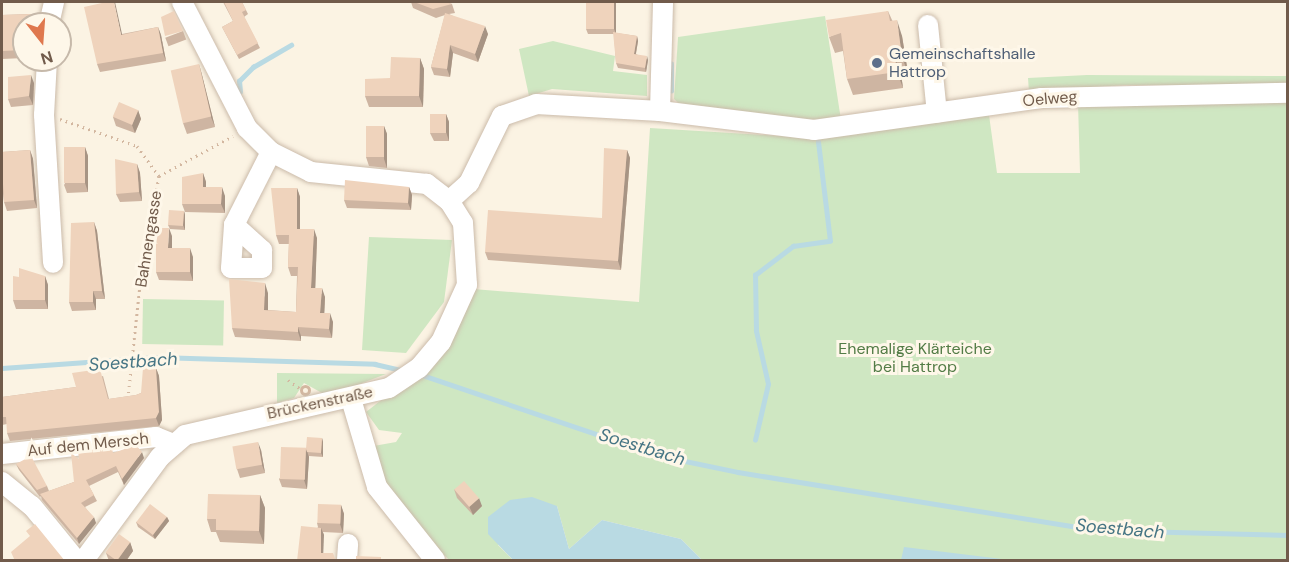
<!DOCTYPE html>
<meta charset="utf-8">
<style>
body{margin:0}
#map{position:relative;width:1289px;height:562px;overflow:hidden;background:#fbf3e3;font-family:"DM Sans",sans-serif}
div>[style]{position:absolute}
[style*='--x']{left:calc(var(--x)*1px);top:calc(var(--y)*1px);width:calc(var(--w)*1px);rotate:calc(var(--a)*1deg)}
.green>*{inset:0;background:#cfe7c2;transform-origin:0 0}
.water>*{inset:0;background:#b9dae3}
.stream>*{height:4.5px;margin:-2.25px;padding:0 2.25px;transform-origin:2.25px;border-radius:2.25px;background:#b9dae3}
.path>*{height:3px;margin-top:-1.5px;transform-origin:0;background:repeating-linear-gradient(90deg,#d3b7a0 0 1.5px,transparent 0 6px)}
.path>.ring{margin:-1.5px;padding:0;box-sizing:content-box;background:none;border:3px solid #d3b7a0;border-radius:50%}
.roads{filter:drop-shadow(0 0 2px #cbbbaa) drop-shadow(0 0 2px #cbbbaa)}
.minor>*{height:20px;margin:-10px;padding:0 10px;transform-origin:10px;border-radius:10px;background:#fff}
.wall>*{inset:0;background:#ceb5a2;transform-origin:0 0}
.shaded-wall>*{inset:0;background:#a79484}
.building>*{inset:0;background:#efd3bc;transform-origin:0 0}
.dots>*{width:16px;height:16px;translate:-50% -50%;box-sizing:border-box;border:3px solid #fef7e9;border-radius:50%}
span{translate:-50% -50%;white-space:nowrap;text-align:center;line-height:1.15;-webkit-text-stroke:6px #fef7e9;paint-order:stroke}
.service-label{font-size:16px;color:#4e5e75}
.left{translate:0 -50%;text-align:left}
.street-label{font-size:16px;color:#715b4b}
.park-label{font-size:16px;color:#537c46}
.water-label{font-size:18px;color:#467584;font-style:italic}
.frame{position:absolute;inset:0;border:3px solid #715b4b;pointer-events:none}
.north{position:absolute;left:12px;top:12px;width:60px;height:60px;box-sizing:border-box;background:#fef7e9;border:2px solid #c6b9aa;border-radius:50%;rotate:163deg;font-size:16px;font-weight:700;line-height:24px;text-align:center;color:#715b4b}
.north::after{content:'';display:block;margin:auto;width:21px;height:27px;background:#df784e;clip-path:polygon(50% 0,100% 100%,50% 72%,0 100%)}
</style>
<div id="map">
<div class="green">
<div style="clip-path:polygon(825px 16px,841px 120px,813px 124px,685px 109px,674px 99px,678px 37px)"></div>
<div style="clip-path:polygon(553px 41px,615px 56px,613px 71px,647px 75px,647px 96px,552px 89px,529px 96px,519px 49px)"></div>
<div style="clip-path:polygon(1087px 75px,1282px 76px,1287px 76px,1288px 87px,1125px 85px,1029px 92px,1028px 78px)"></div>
<div style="clip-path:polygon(1078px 103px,1287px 103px,1287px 560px,702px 560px,681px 539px,602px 520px,569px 549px,557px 506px,498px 545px,513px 560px,449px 560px,405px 515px,385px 483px,368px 447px,396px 442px,402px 433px,379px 430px,366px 412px,449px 347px,473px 289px,639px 302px,650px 128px,814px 138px,989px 115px,997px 173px,1080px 173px)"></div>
<div style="clip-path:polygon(369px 237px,452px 240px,444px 302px,406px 353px,362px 350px)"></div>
<div style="left:143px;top:299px;width:81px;height:45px;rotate:1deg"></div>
<div style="clip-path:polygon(277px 373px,386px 374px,336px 393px,322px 393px,304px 383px,294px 398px,277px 403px)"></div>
</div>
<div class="water">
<div style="clip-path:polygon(532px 497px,557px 506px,569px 549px,602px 520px,681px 539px,702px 560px,513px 560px,488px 534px,488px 517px,510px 500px)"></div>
<div style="clip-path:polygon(904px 547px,1010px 560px,901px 560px)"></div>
</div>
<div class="stream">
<div style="--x:671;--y:91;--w:27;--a:-90"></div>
<div style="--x:240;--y:92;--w:11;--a:-95"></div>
<div style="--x:239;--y:81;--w:20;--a:-45"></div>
<div style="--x:253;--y:67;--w:44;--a:-30.1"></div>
<div style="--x:2;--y:368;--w:155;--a:-4.1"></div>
<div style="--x:157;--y:357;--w:218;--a:1.8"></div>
<div style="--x:375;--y:364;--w:28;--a:13"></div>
<div style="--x:419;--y:374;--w:256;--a:18.7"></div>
<div style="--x:661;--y:456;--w:79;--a:11.7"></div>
<div style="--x:738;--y:472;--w:364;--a:9.2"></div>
<div style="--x:1097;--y:530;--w:191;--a:1.5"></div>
<div style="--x:755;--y:440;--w:57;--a:-76.9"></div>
<div style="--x:768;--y:384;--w:54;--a:-102.8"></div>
<div style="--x:756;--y:331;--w:56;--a:-91"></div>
<div style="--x:755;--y:275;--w:48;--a:-37.3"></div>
<div style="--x:793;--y:246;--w:37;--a:-8"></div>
<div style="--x:830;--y:241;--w:100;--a:-96.9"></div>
</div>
<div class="path">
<div style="--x:60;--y:119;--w:82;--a:19.3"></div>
<div style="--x:137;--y:146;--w:37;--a:54"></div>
<div style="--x:159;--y:176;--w:92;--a:100.7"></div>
<div style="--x:142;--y:266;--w:133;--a:96.1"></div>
<div style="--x:159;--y:176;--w:84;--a:-28.4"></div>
<div style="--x:288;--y:380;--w:16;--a:35"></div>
<div class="ring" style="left:301px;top:386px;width:5px;height:5px"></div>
</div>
<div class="roads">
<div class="minor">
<div style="--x:49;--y:24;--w:23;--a:-77"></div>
<div style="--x:928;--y:25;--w:88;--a:84.2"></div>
<div style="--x:47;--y:60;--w:55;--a:93.1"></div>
<div style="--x:44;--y:115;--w:148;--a:86.5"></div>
<div style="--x:660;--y:111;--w:109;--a:-88.4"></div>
<div style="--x:449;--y:201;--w:27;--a:-42"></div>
<div style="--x:469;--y:183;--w:75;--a:-63.8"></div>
<div style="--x:502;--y:116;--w:36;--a:-19"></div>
<div style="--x:536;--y:104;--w:124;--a:3.2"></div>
<div style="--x:660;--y:111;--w:155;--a:7"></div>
<div style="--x:814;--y:130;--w:230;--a:-8"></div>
<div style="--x:1042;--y:98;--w:246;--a:-1.2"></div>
<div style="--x:234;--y:225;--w:38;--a:42"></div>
<div style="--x:262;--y:250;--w:18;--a:90"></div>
<div style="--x:262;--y:268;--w:31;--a:180"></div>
<div style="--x:231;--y:268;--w:43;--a:-86"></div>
<div style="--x:234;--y:225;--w:82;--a:-63.1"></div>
<div style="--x:351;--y:399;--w:92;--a:73.5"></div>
<div style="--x:377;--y:487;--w:93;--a:51.5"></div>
<div style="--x:2;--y:454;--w:155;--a:-6.3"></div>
<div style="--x:156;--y:437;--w:18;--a:22"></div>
<div style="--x:2;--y:482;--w:38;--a:39"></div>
<div style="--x:32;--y:506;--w:70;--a:50.8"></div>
<div style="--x:84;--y:560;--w:128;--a:-53.6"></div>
<div style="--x:160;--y:457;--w:33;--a:-41"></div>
<div style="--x:185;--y:435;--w:209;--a:-13"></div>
<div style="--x:389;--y:388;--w:36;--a:-34"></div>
<div style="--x:419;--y:368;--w:34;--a:-50"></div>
<div style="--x:441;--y:342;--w:63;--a:-65.5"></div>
<div style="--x:467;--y:285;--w:62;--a:-93.7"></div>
<div style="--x:463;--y:223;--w:26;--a:-122"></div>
<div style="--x:449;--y:201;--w:28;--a:-142"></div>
<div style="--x:427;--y:184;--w:117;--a:-174.1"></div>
<div style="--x:311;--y:172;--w:45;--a:-153.4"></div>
<div style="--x:271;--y:152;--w:34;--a:-135"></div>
<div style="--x:247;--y:128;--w:142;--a:-117.3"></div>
<div style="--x:347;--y:560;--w:16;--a:-86"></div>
</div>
</div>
<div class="wall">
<div style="clip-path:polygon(223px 2px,242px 2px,248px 14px,244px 17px,260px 48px,239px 59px,222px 27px,233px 21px)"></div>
<div style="clip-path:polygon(411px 2px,446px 2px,452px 4px,455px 13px,449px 14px,488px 34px,478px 62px,453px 53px,450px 77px,434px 75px,431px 67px,445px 15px,436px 18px,413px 8px)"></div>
<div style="clip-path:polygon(586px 2px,616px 2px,616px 33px,637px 36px,638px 41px,636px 54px,648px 60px,646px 72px,618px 68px,616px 63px,614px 34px,588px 34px,586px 29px)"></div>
<div style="clip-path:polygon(888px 11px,892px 20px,902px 36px,908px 73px,901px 74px,903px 88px,853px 95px,847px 79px,843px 51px,835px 53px,829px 37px)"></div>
<div style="clip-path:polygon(31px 14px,35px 24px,24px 24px,24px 58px,2px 59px,2px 15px)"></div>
<div style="clip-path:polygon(158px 27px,161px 35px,166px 61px,100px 72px,97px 64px,122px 34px)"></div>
<div style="left:183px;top:31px;width:9px;height:19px;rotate:69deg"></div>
<div style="clip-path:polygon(420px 58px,424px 69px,423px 107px,369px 107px,365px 96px)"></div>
<div style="clip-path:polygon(199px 64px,202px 75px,215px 127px,187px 134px,183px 123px)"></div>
<div style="clip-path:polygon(34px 83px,33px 105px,11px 107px,8px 99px)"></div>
<div style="clip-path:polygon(138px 110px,141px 119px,135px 133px,116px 126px,113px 117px)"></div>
<div style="clip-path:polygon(446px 114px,449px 122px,449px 141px,434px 141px,430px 133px)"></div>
<div style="clip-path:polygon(384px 126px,387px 134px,387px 168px,369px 166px,366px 157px)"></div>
<div style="clip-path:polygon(85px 147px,88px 156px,88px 192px,67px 193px,64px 185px)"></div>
<div style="clip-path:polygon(30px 150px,33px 159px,37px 208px,7px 211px,4px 202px,3px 193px,2px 193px,2px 152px)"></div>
<div style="clip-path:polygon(627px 150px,630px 158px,621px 270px,488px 260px,485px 252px,602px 218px)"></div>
<div style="clip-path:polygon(137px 164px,140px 173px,142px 201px,120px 202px,116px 194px)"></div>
<div style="clip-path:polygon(203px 173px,206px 182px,206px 187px,225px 196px,225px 213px,185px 212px,182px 204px)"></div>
<div style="clip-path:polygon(409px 187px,412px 195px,411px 210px,347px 208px,344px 200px)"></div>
<div style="clip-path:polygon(297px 188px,300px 197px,300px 229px,317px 238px,315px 288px,325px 297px,324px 313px,333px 322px,332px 338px,301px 336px,301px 341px,235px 337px,232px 328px,268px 293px,268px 310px,296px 312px,297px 276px,291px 276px,288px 267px,289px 244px,279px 244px,276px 235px)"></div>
<div style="clip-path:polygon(184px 211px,185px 215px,185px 230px,170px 229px,168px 225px)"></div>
<div style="clip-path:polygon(94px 222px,97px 231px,105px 299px,96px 299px,96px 310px,72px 311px,69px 302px)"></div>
<div style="clip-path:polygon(172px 236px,172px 248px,193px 257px,193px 281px,159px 280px,156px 272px)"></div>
<div style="clip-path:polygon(45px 276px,48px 285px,48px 309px,16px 309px,13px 300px,19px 277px)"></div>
<div style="clip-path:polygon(156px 368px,159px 376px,162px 420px,159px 426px,10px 441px,7px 433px,7px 424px,2px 425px,2px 397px,76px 387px,103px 376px,109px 399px,136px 395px,141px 393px)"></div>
<div style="clip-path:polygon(322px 438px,323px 442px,323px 457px,309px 456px,307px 489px,282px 487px,279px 479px,306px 448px)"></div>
<div style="clip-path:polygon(261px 450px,265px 473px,240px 478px,237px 469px)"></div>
<div style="clip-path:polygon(114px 453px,144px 458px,124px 485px,118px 472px,89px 486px,97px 501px,85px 507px,96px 523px,79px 544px,42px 500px,41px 496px,40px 497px,19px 470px,16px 464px,47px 486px,49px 491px,74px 482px,79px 459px)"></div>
<div style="clip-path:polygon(454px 489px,482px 506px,473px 515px,457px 498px)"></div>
<div style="clip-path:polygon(260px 495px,265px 508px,264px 544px,220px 542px,216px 532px,211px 532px,207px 519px)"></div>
<div style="clip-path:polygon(341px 505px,344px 514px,343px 533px,323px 532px,324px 535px,297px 561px,318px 527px,317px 523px)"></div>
<div style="clip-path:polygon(167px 517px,169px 521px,155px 539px,138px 527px,136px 522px)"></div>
<div style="clip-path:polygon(130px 542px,133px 551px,126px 561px,109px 561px,106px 553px)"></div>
</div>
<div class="shaded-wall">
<div style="clip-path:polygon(114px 2px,115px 2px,124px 43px,121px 35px)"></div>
<div style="clip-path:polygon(614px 2px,616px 2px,616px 34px,614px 29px)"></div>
<div style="clip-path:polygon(897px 20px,902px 36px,908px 73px,902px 57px)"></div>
<div style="clip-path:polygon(485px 26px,488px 34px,478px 62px,475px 54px)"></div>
<div style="clip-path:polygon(158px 27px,161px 35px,166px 61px,163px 53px)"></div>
<div style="clip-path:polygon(637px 36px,638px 41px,635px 58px,634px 54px)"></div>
<div style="clip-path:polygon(450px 45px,453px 53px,450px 77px,447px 69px)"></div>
<div style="clip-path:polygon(647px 56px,648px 60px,646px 72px,645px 68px)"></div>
<div style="clip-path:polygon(420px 58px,424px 69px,423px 107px,419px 96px)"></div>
<div style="clip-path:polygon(895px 58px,901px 74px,903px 88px,897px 72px)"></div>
<div style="clip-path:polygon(199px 64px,202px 75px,215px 127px,211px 117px)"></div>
<div style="clip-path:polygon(31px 75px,34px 83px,33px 105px,29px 96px)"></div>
<div style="clip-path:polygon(138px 110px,141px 119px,135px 133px,132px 125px)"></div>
<div style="clip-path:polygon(446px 114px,449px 122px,449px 141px,446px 132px)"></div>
<div style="clip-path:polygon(384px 126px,387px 134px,387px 168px,384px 159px)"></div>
<div style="clip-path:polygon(85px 147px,88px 156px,88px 192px,85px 183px)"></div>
<div style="clip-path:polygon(30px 150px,33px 159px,37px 208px,34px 200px)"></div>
<div style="clip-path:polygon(627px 150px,630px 158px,621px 270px,618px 261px)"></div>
<div style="clip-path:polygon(137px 164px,140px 173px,142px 201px,139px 192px)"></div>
<div style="clip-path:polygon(203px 173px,206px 182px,206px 196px,203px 187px)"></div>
<div style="clip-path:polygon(222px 187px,225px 196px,225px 213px,221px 204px)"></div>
<div style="clip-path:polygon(409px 187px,412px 195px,411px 210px,408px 203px)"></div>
<div style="clip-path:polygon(297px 188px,300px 197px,300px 238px,297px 229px)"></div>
<div style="clip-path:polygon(184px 211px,185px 215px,185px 230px,183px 225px)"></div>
<div style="clip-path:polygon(94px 222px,97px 231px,105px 299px,102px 291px)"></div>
<div style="clip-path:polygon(169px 228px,172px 236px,172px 257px,168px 248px)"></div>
<div style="clip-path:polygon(314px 229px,317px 238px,315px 297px,311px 288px)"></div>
<div style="clip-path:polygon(190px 248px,193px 257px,193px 281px,190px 272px)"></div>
<div style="clip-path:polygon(45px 276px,48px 285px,48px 309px,45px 300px)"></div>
<div style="clip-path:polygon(265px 283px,268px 293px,268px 319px,264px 310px)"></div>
<div style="clip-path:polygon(322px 288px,325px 297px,324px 322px,320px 313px)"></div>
<div style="clip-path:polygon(93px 291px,96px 299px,96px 310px,93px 302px)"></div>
<div style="clip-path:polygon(330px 313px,333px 322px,332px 338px,329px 329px)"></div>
<div style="clip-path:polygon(298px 327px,301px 336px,301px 341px,298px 332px)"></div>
<div style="clip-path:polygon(156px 368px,159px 376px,162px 420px,159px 426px,156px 418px)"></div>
<div style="clip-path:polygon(322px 438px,323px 442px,323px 457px,321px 453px)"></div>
<div style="clip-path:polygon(258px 442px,261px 450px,265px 473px,262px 465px)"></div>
<div style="clip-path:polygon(306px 448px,309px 457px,307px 489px,304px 480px)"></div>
<div style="clip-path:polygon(142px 452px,144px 458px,124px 485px,122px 479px)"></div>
<div style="clip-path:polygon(260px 495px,265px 508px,264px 544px,259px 531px)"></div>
<div style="clip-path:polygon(479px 498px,482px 506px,473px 515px,469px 506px)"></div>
<div style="clip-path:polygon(341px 505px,344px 514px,343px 533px,340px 524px)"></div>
<div style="clip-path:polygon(94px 517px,96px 523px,79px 544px,77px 538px)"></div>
<div style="clip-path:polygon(167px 517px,169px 521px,155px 539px,153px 535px)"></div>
<div style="clip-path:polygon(321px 528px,324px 535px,323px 560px,321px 553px)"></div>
<div style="clip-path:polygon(130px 542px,133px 551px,126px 561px,117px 561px)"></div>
</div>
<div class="building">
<div style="clip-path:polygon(101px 2px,114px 2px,121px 35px,158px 27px,163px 53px,97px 64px,84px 7px,102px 3px)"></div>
<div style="clip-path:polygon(224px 2px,242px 2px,246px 10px,242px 12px,258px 43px,237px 55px,222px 27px,233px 21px)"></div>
<div style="clip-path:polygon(414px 2px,446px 2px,452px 4px,433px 9px)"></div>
<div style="left:586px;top:2px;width:28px;height:27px"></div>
<div style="clip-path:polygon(174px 11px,183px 31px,165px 36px,161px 17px)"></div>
<div style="clip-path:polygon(888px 11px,890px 21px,897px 20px,902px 57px,895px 58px,897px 72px,847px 79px,841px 33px,829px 37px,826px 20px)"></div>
<div style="clip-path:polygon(445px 13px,485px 26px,475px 54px,450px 45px,447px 69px,431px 67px)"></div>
<div style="clip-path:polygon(31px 14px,34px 24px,24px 24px,24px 50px,2px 51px,2px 15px)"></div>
<div style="clip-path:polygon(613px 32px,637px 36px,634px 54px,647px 56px,645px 68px,616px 63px)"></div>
<div style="clip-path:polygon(391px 57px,420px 58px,419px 96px,365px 96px,365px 79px,390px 78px)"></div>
<div style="left:199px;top:64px;width:54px;height:29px;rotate:77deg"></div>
<div style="clip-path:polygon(31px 75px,29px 96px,8px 99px,8px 77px)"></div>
<div style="left:119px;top:102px;width:21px;height:16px;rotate:23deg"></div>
<div style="left:430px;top:114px;width:16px;height:19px"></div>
<div style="left:366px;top:126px;width:18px;height:31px"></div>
<div style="left:85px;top:147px;width:36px;height:21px;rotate:90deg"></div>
<div style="clip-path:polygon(604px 148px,627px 150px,618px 261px,485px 252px,488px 210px,602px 218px)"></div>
<div style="clip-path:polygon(30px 150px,34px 200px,4px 202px,3px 184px,2px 184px,2px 152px)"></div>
<div style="clip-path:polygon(115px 159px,137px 164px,139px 192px,116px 194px)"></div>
<div style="clip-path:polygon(203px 173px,203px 187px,222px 187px,221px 204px,182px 204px,182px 177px)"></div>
<div style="clip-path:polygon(345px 180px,409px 187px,408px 203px,344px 200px)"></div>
<div style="clip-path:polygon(271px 188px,297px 188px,297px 229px,314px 229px,311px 288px,322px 288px,320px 313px,330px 313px,329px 329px,298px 327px,298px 332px,232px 328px,229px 279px,265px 283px,264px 310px,296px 312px,298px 267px,288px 267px,289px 235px,276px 235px)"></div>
<div style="left:169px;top:210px;width:15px;height:15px;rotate:4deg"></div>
<div style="clip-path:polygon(94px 222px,102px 291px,93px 291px,93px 302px,69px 302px,71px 223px)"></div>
<div style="clip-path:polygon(156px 228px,169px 228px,168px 248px,190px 248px,190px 272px,156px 272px)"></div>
<div style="clip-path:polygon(19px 268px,45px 276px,45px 300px,13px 300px,13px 276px,19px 277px)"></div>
<div style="clip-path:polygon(143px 368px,156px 368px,159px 412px,156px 418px,7px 433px,6px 417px,2px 417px,2px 397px,76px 387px,72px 373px,100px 369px,108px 399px,136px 395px,141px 393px)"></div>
<div style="clip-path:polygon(307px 437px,322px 438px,321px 453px,307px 452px,306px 449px)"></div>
<div style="left:258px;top:442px;width:23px;height:26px;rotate:80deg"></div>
<div style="clip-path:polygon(136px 445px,142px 452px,122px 479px,116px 466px,86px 480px,94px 495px,81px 503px,94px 517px,77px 538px,40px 494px,74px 482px,71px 453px,79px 459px,78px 451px,112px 448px,113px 453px)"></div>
<div style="left:281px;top:447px;width:25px;height:32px;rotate:2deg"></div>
<div style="clip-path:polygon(31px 456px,47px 486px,37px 490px,16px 464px)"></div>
<div style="left:464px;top:481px;width:23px;height:13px;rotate:49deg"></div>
<div style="clip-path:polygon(208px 494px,260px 495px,259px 531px,216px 530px,216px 519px,207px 519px)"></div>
<div style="left:150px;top:504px;width:21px;height:23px;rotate:37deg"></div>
<div style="left:318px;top:504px;width:23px;height:19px;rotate:2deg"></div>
<div style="clip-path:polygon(35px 524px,65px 561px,15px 561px,11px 552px,30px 536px,26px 531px)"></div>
<div style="clip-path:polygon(301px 526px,321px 528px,321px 553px,333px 553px,336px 561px,297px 561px)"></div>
<div style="left:119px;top:534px;width:14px;height:23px;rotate:36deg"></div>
<div style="clip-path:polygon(356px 556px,381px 557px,381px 561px,356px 561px)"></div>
</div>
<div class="dots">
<div style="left:877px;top:63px;background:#5c6f8a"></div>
</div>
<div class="service-label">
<span class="left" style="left:889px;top:63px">Gemeinschaftshalle<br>Hattrop</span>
</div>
<div class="street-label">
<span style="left:1050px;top:99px;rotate:-5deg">Oelweg</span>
<span style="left:149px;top:239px;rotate:-81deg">Bahnengasse</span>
<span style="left:320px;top:403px;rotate:-12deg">Brückenstraße</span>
<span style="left:88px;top:445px;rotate:-6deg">Auf dem Mersch</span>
</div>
<div class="park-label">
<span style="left:915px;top:358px">Ehemalige Klärteiche<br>bei Hattrop</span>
</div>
<div class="water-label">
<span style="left:133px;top:362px;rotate:-4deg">Soestbach</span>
<span style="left:642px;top:447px;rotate:17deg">Soestbach</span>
<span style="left:1120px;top:529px;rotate:5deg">Soestbach</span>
</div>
<div class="frame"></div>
<div class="north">N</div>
</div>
